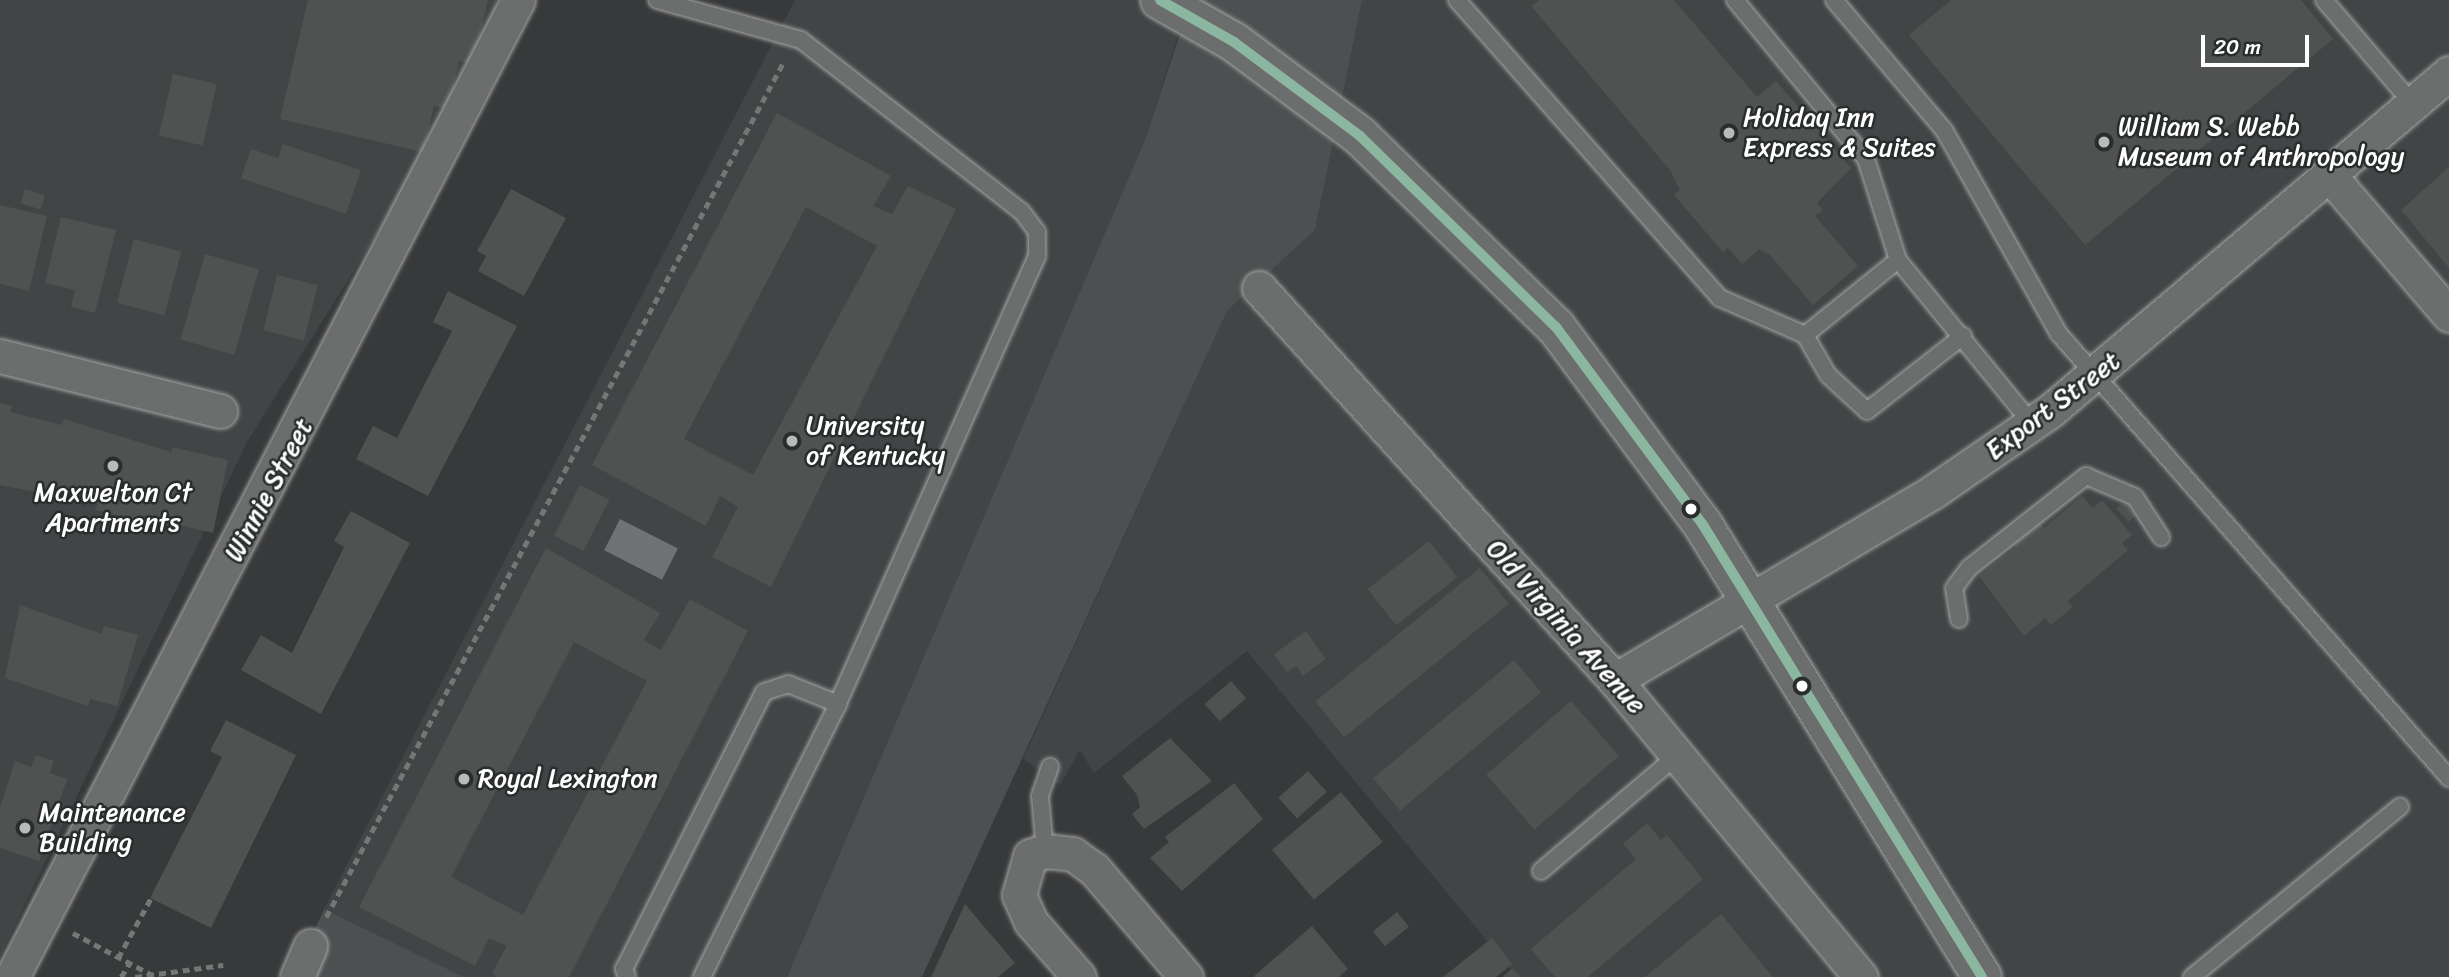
<!DOCTYPE html>
<style>
body{margin:0}
#map{position:relative;width:2449px;height:977px;overflow:hidden;background:#38393a;font-family:Sriracha,sans-serif}
div>[style]{position:absolute}
[style*='--x']{left:calc(var(--x)*1px);top:calc(var(--y)*1px);width:calc(var(--w)*1px);rotate:calc(var(--a)*1deg)}
.built>*{inset:0;background:#424546}
.green>*{inset:0;background:#4d4f50}
.water>*{inset:0;background:#707273;transform-origin:0 0}
.building>*{inset:0;background:#505151;transform-origin:0 0}
.path>*{height:4.5px;margin-top:-2.25px;transform-origin:0;background:repeating-linear-gradient(90deg,#757676 0 7px,transparent 0 12px)}
.roads{filter:drop-shadow(0 0 2px #a5a6a6) drop-shadow(0 0 2px #a5a6a6)}
.service>*{height:16px;margin:-8px;padding:0 8px;transform-origin:8px;border-radius:8px;background:#6c6d6d}
.minor>*{height:33px;margin:-16.5px;padding:0 16.5px;transform-origin:16.5px;border-radius:16.5px;background:#6c6d6d}
.primary>*{height:38px;margin:-19px;padding:0 19px;transform-origin:19px;border-radius:19px;background:#6c6d6d}
.bus-1>*{height:10px;margin:-5px;padding:0 5px;transform-origin:5px;border-radius:5px;background:#8bb7a0}
.dots>*{width:19px;height:19px;translate:-50% -50%;box-sizing:border-box;border:4px solid #2a2d2e;border-radius:50%}
span{translate:-50% -50%;white-space:nowrap;text-align:center;line-height:1.15;-webkit-text-stroke:5px #2a2d2e;paint-order:stroke}
.poi-label{font-size:26px;color:#fff}
.left{translate:0 -50%;text-align:left}
.street-label{font-size:26px;color:#fff}
.scale{position:absolute;left:2201px;top:35px;width:108px;height:32px;box-sizing:border-box;border:4px solid #fff;border-top:0;padding-left:9px;font-size:21px;line-height:24px;white-space:nowrap;color:#fff;-webkit-text-stroke:5px #2a2d2e;paint-order:stroke}
</style>
<div id="map">
<div class="built">
<div style="clip-path:polygon(0 0,496px 0,487px 57px,247px 442px,0 956px)"></div>
<div style="clip-path:polygon(795px 0,1189px 0,1146px 137px,787px 977px,464px 977px,324px 909px)"></div>
<div style="clip-path:polygon(1362px 0,2449px 0,2449px 977px,1517px 977px,1247px 651px,1094px 773px,1080px 750px,1060px 785px,1023px 759px,1227px 311px,1315px 230px)"></div>
</div>
<div class="green">
<div style="clip-path:polygon(1191px 0,1362px 0,1315px 230px,1227px 311px,922px 977px,787px 977px,1146px 137px)"></div>
<div style="clip-path:polygon(324px 909px,464px 977px,294px 977px)"></div>
</div>
<div class="water">
<div style="left:620px;top:519px;width:65px;height:35px;rotate:27deg"></div>
</div>
<div class="building">
<div style="clip-path:polygon(308px 0,488px 0,473px 64px,459px 61px,448px 109px,434px 106px,423px 152px,280px 119px)"></div>
<div style="clip-path:polygon(1539px 0,1674px 0,1757px 97px,1776px 81px,1851px 168px,1817px 203px,1823px 210px,1815px 216px,1858px 266px,1813px 305px,1770px 255px,1759px 249px,1742px 264px,1728px 248px,1723px 252px,1674px 195px,1680px 190px,1670px 170px,1531px 6px)"></div>
<div style="clip-path:polygon(1951px 0,2301px 0,2333px 39px,2085px 245px,1909px 35px)"></div>
<div style="left:173px;top:74px;width:45px;height:63px;rotate:13deg"></div>
<div style="clip-path:polygon(evenodd,777px 113px,891px 176px,873px 206px,892px 214px,908px 186px,956px 209px,771px 587px,712px 557px,738px 507px,720px 496px,706px 526px,592px 465px,777px 113px,806px 207px,877px 246px,753px 475px,684px 439px,806px 207px)"></div>
<div style="clip-path:polygon(283px 144px,361px 170px,346px 214px,241px 178px,251px 149px,278px 158px)"></div>
<div style="clip-path:polygon(2449px 167px,2449px 268px,2401px 210px)"></div>
<div style="left:25px;top:189px;width:21px;height:15px;rotate:17deg"></div>
<div style="clip-path:polygon(511px 189px,566px 218px,524px 296px,478px 271px,486px 256px,477px 251px)"></div>
<div style="clip-path:polygon(0 205px,47px 216px,29px 291px,0 284px)"></div>
<div style="clip-path:polygon(61px 217px,116px 230px,95px 313px,71px 307px,75px 290px,45px 283px)"></div>
<div style="left:134px;top:239px;width:49px;height:66px;rotate:15deg"></div>
<div style="left:205px;top:254px;width:56px;height:89px;rotate:16deg"></div>
<div style="left:277px;top:275px;width:42px;height:57px;rotate:14deg"></div>
<div style="clip-path:polygon(448px 291px,517px 326px,428px 496px,356px 459px,373px 426px,397px 438px,452px 331px,433px 322px)"></div>
<div style="clip-path:polygon(0 403px,12px 406px,10px 412px,62px 425px,64px 419px,171px 452px,172px 447px,228px 460px,213px 533px,158px 520px,157px 526px,95px 510px,98px 504px,0 485px)"></div>
<div style="left:580px;top:485px;width:33px;height:57px;rotate:27deg"></div>
<div style="clip-path:polygon(2082px 496px,2093px 508px,2102px 500px,2132px 535px,2122px 543px,2128px 550px,2068px 601px,2073px 607px,2051px 625px,2045px 618px,2024px 636px,1979px 576px,2016px 547px,2009px 539px,2035px 517px,2044px 528px)"></div>
<div style="left:2124px;top:502px;width:18px;height:10px;rotate:47deg"></div>
<div style="clip-path:polygon(351px 511px,410px 543px,321px 714px,241px 670px,261px 635px,292px 653px,344px 547px,334px 541px)"></div>
<div style="left:1429px;top:541px;width:46px;height:78px;rotate:52deg"></div>
<div style="clip-path:polygon(evenodd,546px 548px,660px 613px,644px 640px,661px 650px,690px 599px,748px 631px,569px 977px,498px 977px,492px 973px,507px 946px,489px 938px,475px 966px,359px 907px,546px 548px,574px 642px,647px 681px,523px 915px,451px 877px,574px 642px)"></div>
<div style="left:1480px;top:568px;width:46px;height:212px;rotate:51deg"></div>
<div style="clip-path:polygon(20px 605px,102px 634px,104px 626px,138px 635px,117px 706px,90px 699px,88px 706px,5px 678px)"></div>
<div style="clip-path:polygon(1306px 631px,1326px 659px,1303px 676px,1296px 666px,1287px 672px,1274px 654px)"></div>
<div style="left:1514px;top:660px;width:42px;height:184px;rotate:50deg"></div>
<div style="left:1231px;top:681px;width:23px;height:35px;rotate:49deg"></div>
<div style="left:1571px;top:701px;width:73px;height:112px;rotate:49deg"></div>
<div style="clip-path:polygon(226px 720px,296px 755px,211px 928px,150px 898px,222px 757px,210px 751px)"></div>
<div style="clip-path:polygon(1170px 738px,1212px 781px,1144px 829px,1132px 814px,1140px 807px,1137px 795px,1122px 776px)"></div>
<div style="clip-path:polygon(36px 755px,54px 761px,50px 773px,67px 779px,39px 861px,0 848px,0 808px,15px 761px,31px 767px)"></div>
<div style="left:1308px;top:771px;width:28px;height:40px;rotate:48deg"></div>
<div style="clip-path:polygon(1234px 783px,1263px 819px,1182px 891px,1150px 858px,1169px 842px,1165px 837px)"></div>
<div style="left:1341px;top:792px;width:65px;height:90px;rotate:50deg"></div>
<div style="clip-path:polygon(1647px 823px,1661px 840px,1667px 835px,1703px 879px,1588px 977px,1555px 977px,1531px 949px,1636px 859px,1623px 844px)"></div>
<div style="clip-path:polygon(965px 904px,1015px 963px,998px 977px,931px 977px)"></div>
<div style="left:1397px;top:912px;width:19px;height:31px;rotate:51deg"></div>
<div style="clip-path:polygon(1721px 914px,1773px 977px,1645px 977px)"></div>
<div style="clip-path:polygon(1312px 926px,1348px 969px,1339px 977px,1253px 977px)"></div>
<div style="clip-path:polygon(1492px 938px,1512px 964px,1496px 977px,1443px 977px)"></div>
<div style="clip-path:polygon(1513px 968px,1521px 977px,1502px 977px)"></div>
</div>
<div class="path">
<div style="--x:326;--y:917;--w:971;--a:-61.85"></div>
<div style="--x:73;--y:933;--w:94;--a:27.9"></div>
<div style="--x:118;--y:958;--w:68;--a:-61.2"></div>
<div style="--x:121;--y:977;--w:15;--a:-58"></div>
<div style="--x:135;--y:977;--w:89;--a:-7.8"></div>
</div>
<div class="roads">
<div class="service">
<div style="--x:657;--y:0;--w:149;--a:15.5"></div>
<div style="--x:801;--y:40;--w:280;--a:37.9"></div>
<div style="--x:1022;--y:212;--w:25;--a:53"></div>
<div style="--x:1037;--y:232;--w:24;--a:90"></div>
<div style="--x:1037;--y:256;--w:490;--a:114"></div>
<div style="--x:838;--y:704;--w:305;--a:116.5"></div>
<div style="--x:1457;--y:0;--w:397;--a:48.6"></div>
<div style="--x:1720;--y:298;--w:93;--a:23.5"></div>
<div style="--x:1805;--y:335;--w:46;--a:60.1"></div>
<div style="--x:1828;--y:375;--w:53;--a:42.7"></div>
<div style="--x:1867;--y:411;--w:122;--a:-38"></div>
<div style="--x:1735;--y:0;--w:206;--a:50.5"></div>
<div style="--x:1866;--y:159;--w:106;--a:72.4"></div>
<div style="--x:1898;--y:260;--w:212;--a:50.7"></div>
<div style="--x:1834;--y:0;--w:170;--a:49.8"></div>
<div style="--x:1944;--y:130;--w:234;--a:60.6"></div>
<div style="--x:2059;--y:334;--w:591;--a:48.7"></div>
<div style="--x:2324;--y:0;--w:135;--a:49.5"></div>
<div style="--x:1805;--y:335;--w:119;--a:-38.9"></div>
<div style="--x:1959;--y:619;--w:31;--a:-99"></div>
<div style="--x:1954;--y:588;--w:25;--a:-53"></div>
<div style="--x:1969;--y:568;--w:149;--a:-38.2"></div>
<div style="--x:2086;--y:476;--w:53;--a:23.2"></div>
<div style="--x:2135;--y:497;--w:48;--a:57"></div>
<div style="--x:1045;--y:851;--w:55;--a:-95.2"></div>
<div style="--x:1040;--y:796;--w:31;--a:-71"></div>
<div style="--x:1541;--y:871;--w:180;--a:-40.3"></div>
<div style="--x:627;--y:977;--w:9;--a:-111"></div>
<div style="--x:624;--y:969;--w:310;--a:-63.2"></div>
<div style="--x:764;--y:692;--w:25;--a:-18"></div>
<div style="--x:788;--y:684;--w:54;--a:21.8"></div>
<div style="--x:2192;--y:977;--w:269;--a:-39.3"></div>
</div>
<div class="minor">
<div style="--x:2330;--y:176;--w:183;--a:49.4"></div>
<div style="--x:1259;--y:288;--w:530;--a:47.76"></div>
<div style="--x:1615;--y:680;--w:386;--a:50.4"></div>
<div style="--x:0;--y:356;--w:227;--a:14"></div>
<div style="--x:1615;--y:680;--w:371;--a:-30.6"></div>
<div style="--x:1934;--y:491;--w:141;--a:-34.6"></div>
<div style="--x:2050;--y:411;--w:523;--a:-40.27"></div>
<div style="--x:12;--y:977;--w:1100;--a:-62.62"></div>
<div style="--x:297;--y:977;--w:34;--a:-67"></div>
<div style="--x:1079;--y:977;--w:73;--a:-131.1"></div>
<div style="--x:1031;--y:922;--w:30;--a:-114"></div>
<div style="--x:1019;--y:895;--w:41;--a:-74.2"></div>
<div style="--x:1030;--y:856;--w:16;--a:-18"></div>
<div style="--x:1045;--y:851;--w:28;--a:6"></div>
<div style="--x:1073;--y:854;--w:26;--a:36"></div>
<div style="--x:1094;--y:869;--w:142;--a:49.6"></div>
</div>
<div class="primary">
<div style="--x:1160;--y:0;--w:85;--a:29.6"></div>
<div style="--x:1234;--y:42;--w:157;--a:36.7"></div>
<div style="--x:1360;--y:136;--w:274;--a:44.3"></div>
<div style="--x:1556;--y:327;--w:247;--a:53.4"></div>
<div style="--x:1703;--y:525;--w:531;--a:58.31"></div>
</div>
</div>
<div class="bus-1">
<div style="--x:1160;--y:0;--w:85;--a:29.6"></div>
<div style="--x:1234;--y:42;--w:157;--a:36.7"></div>
<div style="--x:1360;--y:136;--w:274;--a:44.3"></div>
<div style="--x:1556;--y:327;--w:247;--a:53.4"></div>
<div style="--x:1703;--y:525;--w:531;--a:58.31"></div>
</div>
<div class="dots">
<div style="left:1729px;top:133px;background:#b9baba"></div>
<div style="left:2104px;top:142px;background:#b9baba"></div>
<div style="left:792px;top:441px;background:#b9baba"></div>
<div style="left:113px;top:466px;background:#b9baba"></div>
<div style="left:1691px;top:509px;background:#fff"></div>
<div style="left:1802px;top:686px;background:#fff"></div>
<div style="left:464px;top:779px;background:#b9baba"></div>
<div style="left:25px;top:828px;background:#b9baba"></div>
</div>
<div class="poi-label">
<span class="left" style="left:1743px;top:133px">Holiday Inn<br>Express &amp; Suites</span>
<span class="left" style="left:2118px;top:142px">William S. Webb<br>Museum of Anthropology</span>
<span class="left" style="left:806px;top:441px">University<br>of Kentucky</span>
<span style="left:113px;top:508px">Maxwelton Ct<br>Apartments</span>
<span class="left" style="left:478px;top:779px">Royal Lexington</span>
<span class="left" style="left:39px;top:828px">Maintenance<br>Building</span>
</div>
<div class="street-label">
<span style="left:2053px;top:406px;rotate:-37deg">Export Street</span>
<span style="left:269px;top:490px;rotate:-62deg">Winnie Street</span>
<span style="left:1566px;top:627px;rotate:48deg">Old Virginia Avenue</span>
</div>
<div class="scale">20 m</div>
</div>
